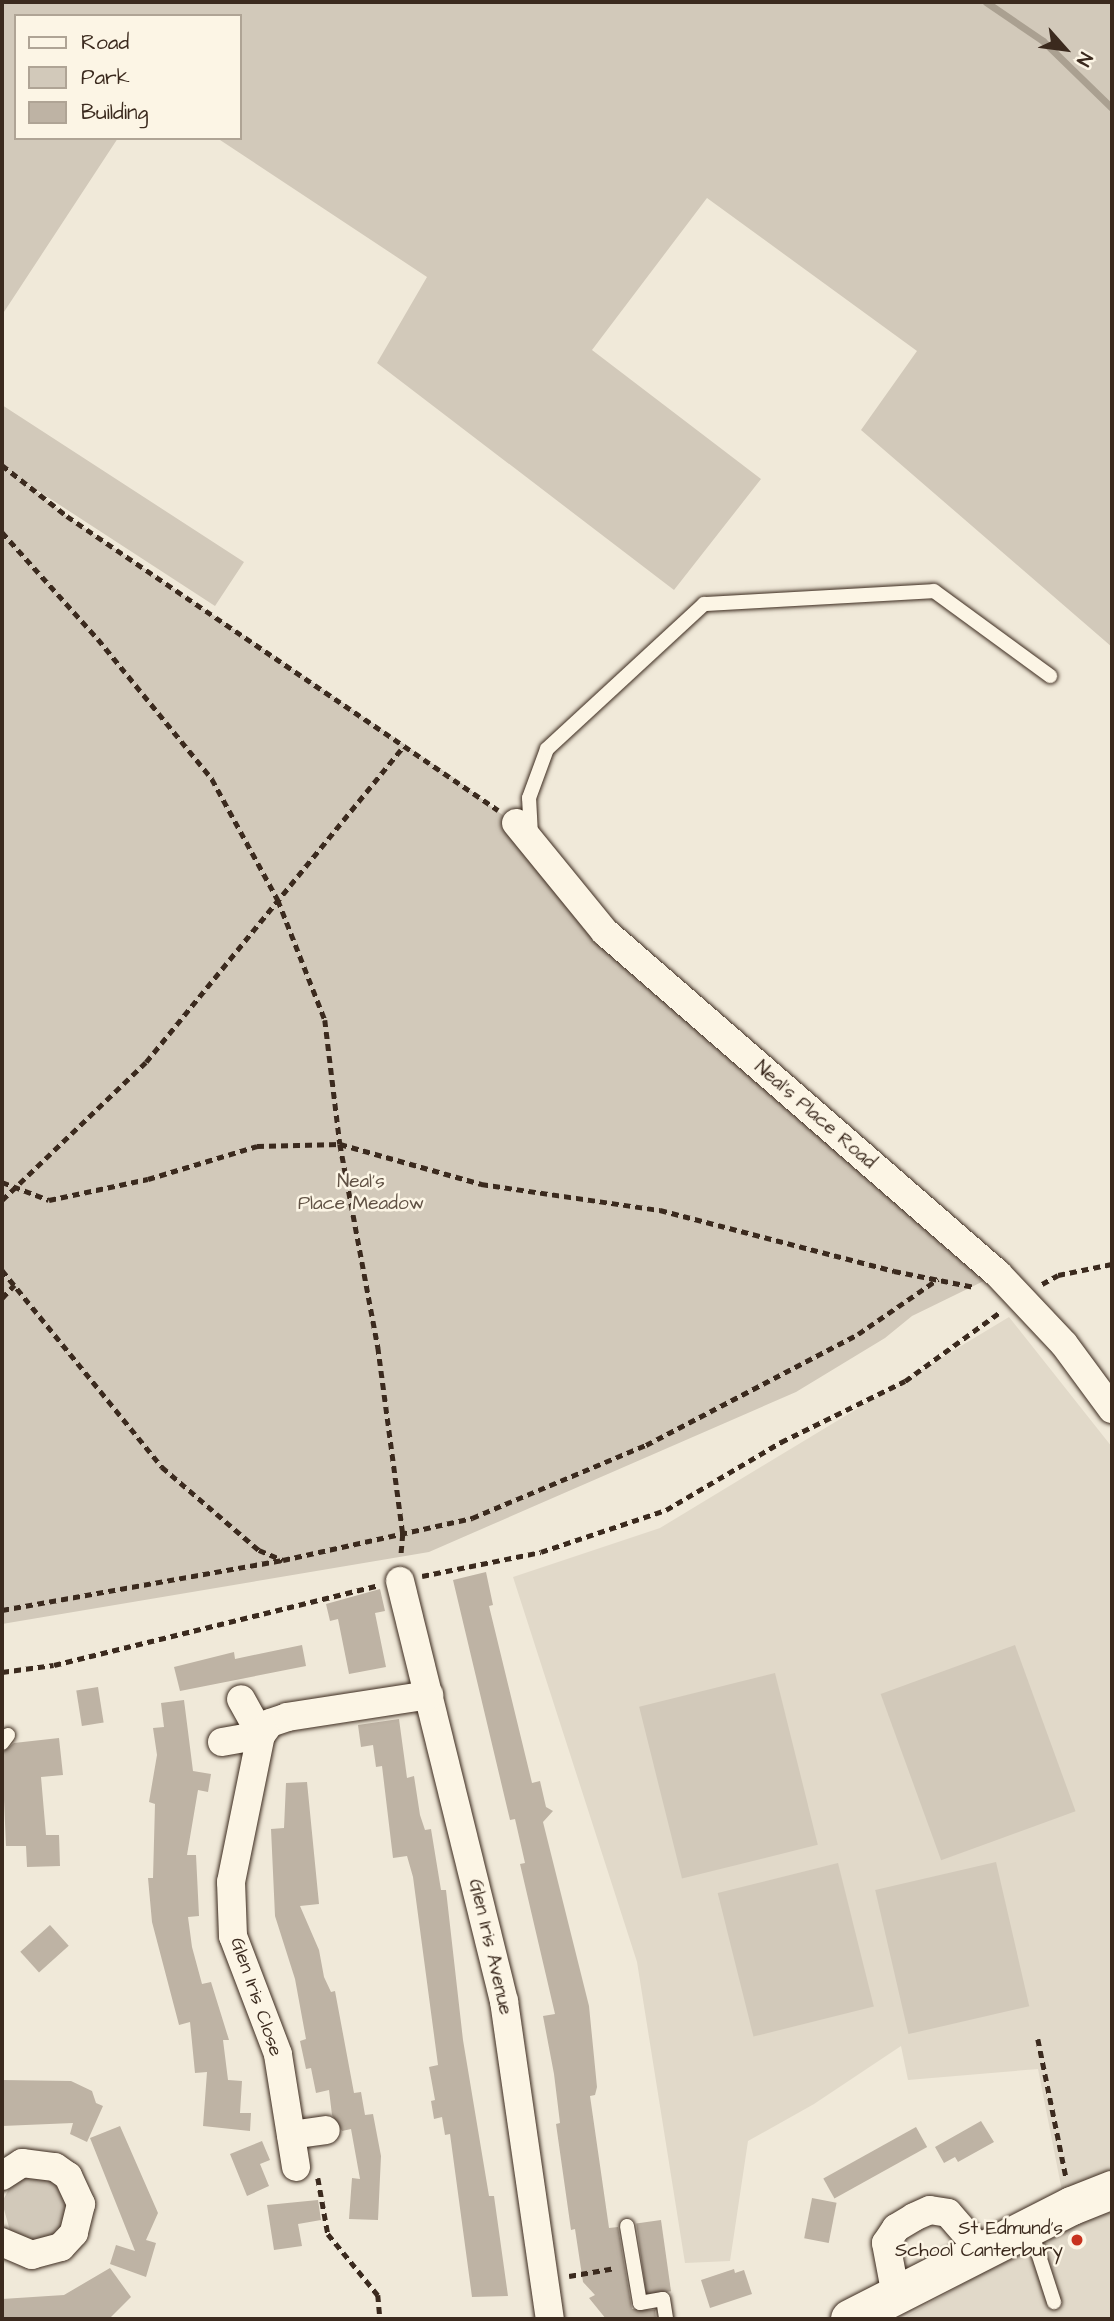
<!DOCTYPE html>
<style>
body{margin:0}
#map{position:relative;width:1114px;height:2321px;overflow:hidden;background:#f0e9d9;font-family:"Architects Daughter",sans-serif}
div>[style]{position:absolute}
[style*='--x']{left:calc(var(--x)*1px);top:calc(var(--y)*1px);width:calc(var(--w)*1px);rotate:calc(var(--a)*1deg)}
.built>*{inset:0;background:#e1d9c9}
.green>*{inset:0;background:#d2c9ba;transform-origin:0 0}
.stream>*{height:7px;margin:-3.5px;padding:0 3.5px;transform-origin:3.5px;border-radius:3.5px;background:#aaa091}
.building>*{inset:0;background:#beb3a4;transform-origin:0 0}
.path>*{height:4.5px;margin-top:-2.25px;transform-origin:0;background:repeating-linear-gradient(90deg,#3b2a1e 0 7px,transparent 0 12px)}
.roads{filter:drop-shadow(0 0 2px #3b2a1e) drop-shadow(0 0 2px #3b2a1e)}
.lane>*{height:14px;margin:-7px;padding:0 7px;transform-origin:7px;border-radius:7px;background:#fcf5e5}
.street>*{height:28px;margin:-14px;padding:0 14px;transform-origin:14px;border-radius:14px;background:#fcf5e5}
.primary>*{height:38px;margin:-19px;padding:0 19px;transform-origin:19px;border-radius:19px;background:#fcf5e5}
.dots>*{width:19px;height:19px;translate:-50% -50%;box-sizing:border-box;border:4px solid #fcf5e5;border-radius:50%}
span{translate:-50% -50%;white-space:nowrap;text-align:center;line-height:1.15;-webkit-text-stroke:5px #fcf5e5;paint-order:stroke}
.street-label{font-size:19px;color:#3b2a1e}
.park-label{font-size:19px;color:#615245}
.poi-label{font-size:19px;color:#3b2a1e}
.right{translate:-100% -50%;text-align:right}
.frame{position:absolute;inset:0;border:4px solid #3b2a1e;pointer-events:none}
.legend{position:absolute;left:14px;top:14px;width:228px;height:126px;box-sizing:border-box;background:#fcf5e5;border:2px solid #afa495;margin:0;padding:9px 12px;list-style:none;font-size:21px;color:#3b2a1e}
.legend li{display:flex;align-items:center;gap:14px;height:35px}
.legend b{width:35px;border:2px solid #afa495}
.north{position:absolute;left:1030px;top:14px;width:70px;height:70px;-webkit-text-stroke:5px #fcf5e5;paint-order:stroke;rotate:118deg;font-size:19px;font-weight:700;line-height:28px;text-align:center;color:#3b2a1e}
.north::after{content:'';display:block;margin:auto;width:24px;height:32px;background:#3b2a1e;clip-path:polygon(50% 0,100% 100%,50% 72%,0 100%)}
</style>
<div id="map">
<div class="built">
<div style="clip-path:polygon(1009px 1317px,1112px 1447px,1112px 2172px,1062px 2191px,1038px 2069px,908px 2080px,901px 2046px,814px 2104px,748px 2141px,730px 2261px,685px 2263px,637px 1962px,513px 1577px,660px 1528px)"></div>
<div style="clip-path:polygon(1112px 2206px,1112px 2319px,902px 2319px,996px 2265px)"></div>
</div>
<div class="green">
<div style="clip-path:polygon(2px 2px,1112px 2px,1112px 647px,861px 430px,917px 351px,707px 198px,592px 350px,761px 479px,674px 590px,377px 363px,427px 277px,217px 138px,240px 138px,240px 16px,16px 16px,16px 138px,118px 138px,2px 315px)"></div>
<div style="clip-path:polygon(2px 405px,244px 562px,215px 606px,26px 483px,67px 516px,460px 782px,531px 837px,562px 884px,998px 1274px,912px 1316px,885px 1338px,796px 1392px,429px 1552px,2px 1624px)"></div>
<div style="left:1015px;top:1645px;width:177px;height:143px;rotate:70deg"></div>
<div style="left:775px;top:1673px;width:177px;height:140px;rotate:76deg"></div>
<div style="left:996px;top:1862px;width:148px;height:124px;rotate:77deg"></div>
<div style="left:838px;top:1863px;width:148px;height:124px;rotate:76deg"></div>
<div style="clip-path:polygon(41px 2172px,69px 2190px,64px 2231px,30px 2243px,10px 2231px,2px 2202px,13px 2181px)"></div>
</div>
<div class="stream">
<div style="--x:986;--y:2;--w:69;--a:34.4"></div>
<div style="--x:1043;--y:41;--w:96;--a:44.2"></div>
</div>
<div class="building">
<div style="clip-path:polygon(486px 1572px,493px 1605px,489px 1606px,532px 1783px,540px 1781px,546px 1807px,553px 1811px,543px 1822px,589px 2006px,597px 2087px,595px 2095px,590px 2096px,609px 2228px,618px 2227px,632px 2309px,655px 2310px,656px 2319px,606px 2319px,589px 2298px,595px 2295px,583px 2282px,575px 2229px,571px 2230px,556px 2124px,560px 2123px,554px 2074px,543px 2016px,555px 2014px,520px 1864px,525px 1863px,515px 1819px,510px 1820px,453px 1580px)"></div>
<div style="clip-path:polygon(380px 1589px,385px 1611px,375px 1613px,386px 1667px,349px 1674px,338px 1619px,330px 1621px,326px 1604px)"></div>
<div style="clip-path:polygon(302px 1645px,306px 1666px,180px 1691px,174px 1667px,234px 1652px,235px 1659px)"></div>
<div style="left:98px;top:1687px;width:36px;height:22px;rotate:81deg"></div>
<div style="clip-path:polygon(184px 1700px,193px 1771px,211px 1774px,208px 1792px,198px 1790px,187px 1855px,196px 1855px,199px 1916px,188px 1917px,192px 1947px,202px 1984px,211px 1982px,229px 2040px,223px 2040px,228px 2080px,242px 2081px,240px 2113px,251px 2113px,250px 2131px,203px 2126px,207px 2072px,195px 2073px,190px 2022px,179px 2025px,152px 1922px,148px 1878px,153px 1878px,155px 1804px,149px 1802px,157px 1755px,153px 1728px,164px 1727px,161px 1703px)"></div>
<div style="clip-path:polygon(399px 1719px,407px 1778px,414px 1776px,420px 1815px,425px 1830px,431px 1829px,441px 1890px,446px 1890px,463px 2040px,489px 2196px,494px 2196px,508px 2296px,472px 2297px,450px 2134px,445px 2135px,442px 2117px,434px 2119px,431px 2101px,435px 2100px,429px 2067px,438px 2065px,413px 1877px,407px 1856px,393px 1858px,382px 1766px,376px 1767px,373px 1745px,361px 1747px,358px 1725px)"></div>
<div style="clip-path:polygon(59px 1738px,63px 1775px,41px 1777px,46px 1835px,59px 1835px,60px 1866px,27px 1867px,26px 1846px,6px 1846px,2px 1753px,14px 1743px)"></div>
<div style="clip-path:polygon(307px 1782px,319px 1904px,300px 1906px,319px 1950px,324px 1977px,331px 1992px,335px 1991px,354px 2093px,361px 2092px,365px 2115px,373px 2114px,381px 2156px,378px 2220px,349px 2219px,352px 2178px,360px 2179px,351px 2129px,342px 2131px,332px 2115px,329px 2090px,316px 2093px,311px 2068px,306px 2069px,300px 2041px,306px 2039px,295px 1979px,275px 1916px,271px 1829px,284px 1828px,286px 1783px)"></div>
<div style="left:50px;top:1925px;width:28px;height:40px;rotate:48deg"></div>
<div style="clip-path:polygon(2px 2080px,71px 2081px,92px 2091px,96px 2103px,103px 2106px,87px 2142px,70px 2134px,73px 2123px,2px 2126px)"></div>
<div style="clip-path:polygon(981px 2121px,994px 2142px,958px 2162px,955px 2157px,944px 2163px,935px 2147px)"></div>
<div style="clip-path:polygon(120px 2126px,158px 2213px,146px 2240px,156px 2243px,146px 2277px,110px 2264px,116px 2245px,135px 2251px,90px 2138px)"></div>
<div style="left:916px;top:2127px;width:23px;height:106px;rotate:61deg"></div>
<div style="clip-path:polygon(262px 2141px,270px 2160px,260px 2164px,269px 2186px,247px 2196px,230px 2154px)"></div>
<div style="left:812px;top:2198px;width:25px;height:41px;rotate:11deg"></div>
<div style="clip-path:polygon(318px 2200px,321px 2220px,298px 2224px,302px 2246px,274px 2250px,267px 2205px)"></div>
<div style="left:661px;top:2220px;width:72px;height:25px;rotate:82deg"></div>
<div style="clip-path:polygon(110px 2268px,131px 2297px,109px 2319px,2px 2319px,2px 2299px,64px 2295px)"></div>
<div style="clip-path:polygon(734px 2269px,735px 2273px,744px 2270px,752px 2294px,710px 2308px,701px 2280px)"></div>
</div>
<div class="path">
<div style="--x:2;--y:465;--w:83;--a:38.1"></div>
<div style="--x:67;--y:516;--w:522;--a:34.3"></div>
<div style="--x:2;--y:532;--w:144;--a:48.1"></div>
<div style="--x:98;--y:639;--w:181;--a:50.8"></div>
<div style="--x:212;--y:779;--w:138;--a:61.4"></div>
<div style="--x:278;--y:900;--w:129;--a:68.6"></div>
<div style="--x:325;--y:1020;--w:125;--a:83.1"></div>
<div style="--x:340;--y:1144;--w:207;--a:79.4"></div>
<div style="--x:378;--y:1347;--w:189;--a:82.4"></div>
<div style="--x:403;--y:1534;--w:22;--a:95"></div>
<div style="--x:2;--y:1182;--w:50;--a:21"></div>
<div style="--x:49;--y:1200;--w:101;--a:-12"></div>
<div style="--x:148;--y:1179;--w:114;--a:-16.8"></div>
<div style="--x:257;--y:1146;--w:83;--a:-1.4"></div>
<div style="--x:340;--y:1144;--w:147;--a:15.8"></div>
<div style="--x:481;--y:1184;--w:181;--a:8.3"></div>
<div style="--x:660;--y:1210;--w:242;--a:14.6"></div>
<div style="--x:894;--y:1271;--w:82;--a:11.3"></div>
<div style="--x:2;--y:1200;--w:199;--a:-43.8"></div>
<div style="--x:146;--y:1062;--w:408;--a:-50.8"></div>
<div style="--x:2;--y:1270;--w:254;--a:50.9"></div>
<div style="--x:162;--y:1467;--w:128;--a:40.6"></div>
<div style="--x:259;--y:1550;--w:26;--a:23"></div>
<div style="--x:283;--y:1560;--w:194;--a:-12.5"></div>
<div style="--x:472;--y:1518;--w:189;--a:-22.8"></div>
<div style="--x:646;--y:1445;--w:239;--a:-27.6"></div>
<div style="--x:858;--y:1334;--w:97;--a:-34.5"></div>
<div style="--x:1042;--y:1284;--w:18;--a:-29"></div>
<div style="--x:1058;--y:1275;--w:55;--a:-11.5"></div>
<div style="--x:2;--y:1298;--w:18;--a:-47"></div>
<div style="--x:422;--y:1576;--w:121;--a:-11.4"></div>
<div style="--x:541;--y:1552;--w:132;--a:-18.6"></div>
<div style="--x:666;--y:1510;--w:134;--a:-30.6"></div>
<div style="--x:781;--y:1442;--w:138;--a:-26.2"></div>
<div style="--x:905;--y:1381;--w:117;--a:-36"></div>
<div style="--x:2;--y:1610;--w:285;--a:-10.1"></div>
<div style="--x:2;--y:1672;--w:52;--a:-7.7"></div>
<div style="--x:54;--y:1665;--w:332;--a:-13.8"></div>
<div style="--x:1038;--y:2039;--w:141;--a:78.5"></div>
<div style="--x:318;--y:2178;--w:57;--a:79.9"></div>
<div style="--x:328;--y:2234;--w:79;--a:50.7"></div>
<div style="--x:378;--y:2295;--w:24;--a:85"></div>
<div style="--x:569;--y:2276;--w:47;--a:-9.9"></div>
<div style="--x:602;--y:2319;--w:4;--a:0"></div>
</div>
<div class="roads">
<div class="lane">
<div style="--x:531;--y:835;--w:37;--a:-93"></div>
<div style="--x:529;--y:798;--w:52;--a:-69.8"></div>
<div style="--x:547;--y:749;--w:214;--a:-42.7"></div>
<div style="--x:704;--y:604;--w:230;--a:-3.2"></div>
<div style="--x:934;--y:591;--w:144;--a:36.2"></div>
<div style="--x:2;--y:1743;--w:10;--a:-53"></div>
<div style="--x:627;--y:2226;--w:78;--a:80.4"></div>
<div style="--x:640;--y:2303;--w:23;--a:-10"></div>
<div style="--x:663;--y:2299;--w:20;--a:81"></div>
<div style="--x:1030;--y:2228;--w:78;--a:72"></div>
</div>
<div class="street">
<div style="--x:516;--y:823;--w:141;--a:50.8"></div>
<div style="--x:605;--y:932;--w:521;--a:41.03"></div>
<div style="--x:998;--y:1274;--w:96;--a:46.7"></div>
<div style="--x:1064;--y:1344;--w:81;--a:53.6"></div>
<div style="--x:400;--y:1581;--w:433;--a:76.1"></div>
<div style="--x:504;--y:2001;--w:321;--a:81.8"></div>
<div style="--x:222;--y:1742;--w:40;--a:-10"></div>
<div style="--x:261;--y:1735;--w:41;--a:-119.1"></div>
<div style="--x:291;--y:2135;--w:35;--a:-8"></div>
<div style="--x:296;--y:2167;--w:114;--a:-99.1"></div>
<div style="--x:278;--y:2054;--w:126;--a:-110.9"></div>
<div style="--x:233;--y:1936;--w:54;--a:-92.1"></div>
<div style="--x:231;--y:1882;--w:150;--a:-78.5"></div>
<div style="--x:261;--y:1735;--w:15;--a:-53"></div>
<div style="--x:270;--y:1723;--w:18;--a:-19"></div>
<div style="--x:287;--y:1717;--w:144;--a:-8.8"></div>
<div style="--x:2;--y:2176;--w:24;--a:-33"></div>
<div style="--x:22;--y:2163;--w:33;--a:7"></div>
<div style="--x:55;--y:2167;--w:16;--a:35"></div>
<div style="--x:68;--y:2176;--w:31;--a:65"></div>
<div style="--x:81;--y:2204;--w:30;--a:104"></div>
<div style="--x:74;--y:2233;--w:19;--a:133"></div>
<div style="--x:61;--y:2247;--w:30;--a:165"></div>
<div style="--x:32;--y:2255;--w:33;--a:-157"></div>
<div style="--x:896;--y:2296;--w:54;--a:-100.7"></div>
<div style="--x:886;--y:2243;--w:18;--a:-56"></div>
<div style="--x:896;--y:2228;--w:21;--a:-31"></div>
<div style="--x:914;--y:2217;--w:17;--a:-24"></div>
<div style="--x:930;--y:2210;--w:18;--a:9"></div>
<div style="--x:948;--y:2213;--w:50;--a:49"></div>
</div>
<div class="primary">
<div style="--x:850;--y:2319;--w:249;--a:-27"></div>
<div style="--x:1072;--y:2206;--w:43;--a:-21.8"></div>
</div>
</div>
<div class="dots">
<div style="left:1077px;top:2240px;background:#c8321e"></div>
</div>
<div class="street-label">
<span style="left:815px;top:1115px;rotate:41deg">Neal's Place Road</span>
<span style="left:490px;top:1947px;rotate:77deg">Glen Iris Avenue</span>
<span style="left:256px;top:1997px;rotate:71deg">Glen Iris Close</span>
</div>
<div class="park-label">
<span style="left:361px;top:1193px">Neal's<br>Place Meadow</span>
</div>
<div class="poi-label">
<span class="right" style="left:1063px;top:2240px">St Edmund's<br>School Canterbury</span>
</div>
<div class="frame"></div>
<ul class="legend">
<li><b style="height:9px;background:#fcf5e5"></b>Road</li>
<li><b style="height:19px;background:#d2c9ba"></b>Park</li>
<li><b style="height:19px;background:#beb3a4"></b>Building</li>
</ul>
<div class="north">N</div>
</div>
